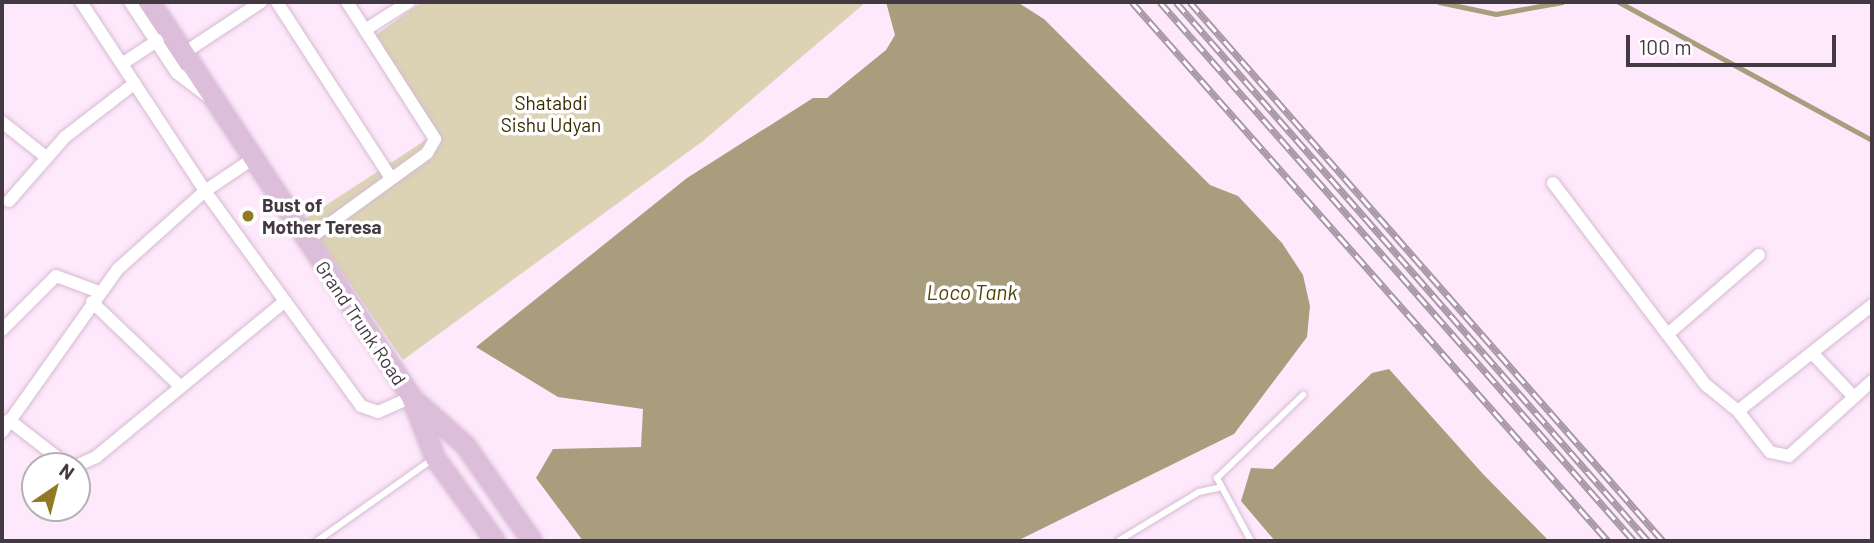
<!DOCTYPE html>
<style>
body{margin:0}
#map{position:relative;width:1874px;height:543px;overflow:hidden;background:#fee8fb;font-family:Barlow,sans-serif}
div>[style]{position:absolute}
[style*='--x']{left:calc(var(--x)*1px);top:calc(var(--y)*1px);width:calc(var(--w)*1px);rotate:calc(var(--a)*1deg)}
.green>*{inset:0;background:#dcd3b5}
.water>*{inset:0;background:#a89e7d}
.stream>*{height:4.5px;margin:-2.25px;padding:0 2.25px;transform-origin:2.25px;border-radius:2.25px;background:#a89e7d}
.roads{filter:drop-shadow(0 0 2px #d5bbd2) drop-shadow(0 0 2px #d5bbd2)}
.lane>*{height:6px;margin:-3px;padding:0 3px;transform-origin:3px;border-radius:3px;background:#fff}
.street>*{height:12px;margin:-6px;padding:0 6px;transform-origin:6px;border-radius:6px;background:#fff}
.primary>*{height:19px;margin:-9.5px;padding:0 9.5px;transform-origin:9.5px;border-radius:9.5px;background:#ddbeda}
.rail>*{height:7px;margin-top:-3.5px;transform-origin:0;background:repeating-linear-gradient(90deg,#fff 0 13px,#a898a6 0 26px);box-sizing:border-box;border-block:2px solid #a898a6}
.dots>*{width:19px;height:19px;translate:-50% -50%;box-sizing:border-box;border:4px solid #fff;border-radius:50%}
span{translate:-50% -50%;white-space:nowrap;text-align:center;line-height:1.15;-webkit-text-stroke:7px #fff;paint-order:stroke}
.park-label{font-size:19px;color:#382c00}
.poi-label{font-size:19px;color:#433942;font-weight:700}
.left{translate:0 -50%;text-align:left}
.street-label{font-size:19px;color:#433942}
.water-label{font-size:21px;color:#524202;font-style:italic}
.frame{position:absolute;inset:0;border:4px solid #433942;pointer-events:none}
.north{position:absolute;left:21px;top:452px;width:70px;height:70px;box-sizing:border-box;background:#fff;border:2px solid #b4b0b3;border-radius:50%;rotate:35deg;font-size:19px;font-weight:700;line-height:28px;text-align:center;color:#433942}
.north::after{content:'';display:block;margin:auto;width:24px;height:32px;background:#927a21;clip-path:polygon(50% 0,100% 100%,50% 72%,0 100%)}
.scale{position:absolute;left:1626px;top:35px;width:210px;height:32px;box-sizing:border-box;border:4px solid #433942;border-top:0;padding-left:9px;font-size:21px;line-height:24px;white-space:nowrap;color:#433942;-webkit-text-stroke:5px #fff;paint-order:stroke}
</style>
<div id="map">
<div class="green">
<div style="clip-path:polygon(422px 2px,866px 2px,703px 141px,403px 360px,305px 219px,438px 132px,373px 37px)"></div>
</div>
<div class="water">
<div style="clip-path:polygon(886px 2px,1017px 2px,1044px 19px,1210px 185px,1238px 196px,1282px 243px,1303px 275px,1310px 306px,1307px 337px,1234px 434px,1017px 541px,583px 541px,536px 478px,553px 449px,641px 447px,643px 409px,558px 397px,476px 347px,687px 178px,813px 98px,827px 98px,886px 50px,895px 35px)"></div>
<div style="clip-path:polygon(1389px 369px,1483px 474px,1549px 541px,1275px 541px,1241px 501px,1251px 468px,1273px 469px,1372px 373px)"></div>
</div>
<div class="stream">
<div style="--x:1439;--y:2;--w:58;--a:11.9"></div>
<div style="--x:1496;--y:14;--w:67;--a:-10.3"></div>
<div style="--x:1619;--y:2;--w:288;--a:28.6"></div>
</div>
<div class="roads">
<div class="lane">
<div style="--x:317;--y:541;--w:142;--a:-35.3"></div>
<div style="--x:1118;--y:541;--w:95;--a:-31.2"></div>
<div style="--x:1199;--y:492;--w:19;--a:-12"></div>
<div style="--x:1251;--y:541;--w:72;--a:-118.4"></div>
<div style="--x:1217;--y:478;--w:120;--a:-44"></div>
</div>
<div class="street">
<div style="--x:81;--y:2;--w:226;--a:56.7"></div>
<div style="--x:205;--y:191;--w:266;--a:54"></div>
<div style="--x:361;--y:406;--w:18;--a:19"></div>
<div style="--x:378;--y:412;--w:36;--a:-24"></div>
<div style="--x:130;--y:2;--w:85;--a:56.5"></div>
<div style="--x:177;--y:73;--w:38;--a:37"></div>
<div style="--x:277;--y:2;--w:210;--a:57.1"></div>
<div style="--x:365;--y:30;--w:52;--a:-32.5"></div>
<div style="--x:184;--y:53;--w:92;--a:-33.5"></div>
<div style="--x:122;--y:64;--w:43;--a:-33.7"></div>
<div style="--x:2;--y:122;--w:56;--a:38.5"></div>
<div style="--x:1553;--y:183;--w:253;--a:52.9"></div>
<div style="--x:1706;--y:385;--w:41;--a:39.1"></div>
<div style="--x:1738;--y:411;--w:171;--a:-38.3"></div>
<div style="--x:9;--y:201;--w:85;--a:-48.8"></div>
<div style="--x:65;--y:137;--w:88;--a:-37.6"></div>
<div style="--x:306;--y:241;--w:150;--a:-36"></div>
<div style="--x:427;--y:153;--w:16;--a:-60"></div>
<div style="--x:435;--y:139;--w:163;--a:-122.7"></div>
<div style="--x:92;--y:302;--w:120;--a:43.7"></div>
<div style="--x:2;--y:330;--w:76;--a:-45"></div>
<div style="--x:56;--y:276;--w:46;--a:20.4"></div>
<div style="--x:1669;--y:333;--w:119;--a:-40.9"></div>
<div style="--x:1812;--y:353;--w:61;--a:46.3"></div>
<div style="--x:1738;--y:411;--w:52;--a:52"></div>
<div style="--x:1770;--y:452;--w:19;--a:12"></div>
<div style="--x:1789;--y:456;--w:112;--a:-42.1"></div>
<div style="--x:9;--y:420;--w:75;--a:37.9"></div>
<div style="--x:2;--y:432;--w:200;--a:-54.6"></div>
<div style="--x:118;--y:269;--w:117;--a:-41.9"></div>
<div style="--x:205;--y:191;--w:59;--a:-34"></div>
<div style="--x:76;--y:466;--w:22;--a:-24"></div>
<div style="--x:96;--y:457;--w:245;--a:-39.5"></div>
</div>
<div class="primary">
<div style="--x:150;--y:2;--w:473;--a:56.5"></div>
<div style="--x:411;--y:397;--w:66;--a:68.5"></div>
<div style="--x:435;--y:458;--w:102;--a:54.1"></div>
<div style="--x:414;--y:400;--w:68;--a:41.4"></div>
<div style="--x:465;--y:445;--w:117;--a:55.1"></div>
</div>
</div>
<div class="rail">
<div style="--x:1132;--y:2;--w:719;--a:48.55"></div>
<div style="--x:1160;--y:2;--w:718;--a:48.67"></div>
<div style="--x:1176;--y:2;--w:716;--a:48.79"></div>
<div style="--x:1190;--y:2;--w:717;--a:48.73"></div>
</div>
<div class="dots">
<div style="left:248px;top:216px;background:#927a21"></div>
</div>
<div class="park-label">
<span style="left:551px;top:114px">Shatabdi<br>Sishu Udyan</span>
</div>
<div class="poi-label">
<span class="left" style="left:262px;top:216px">Bust of<br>Mother Teresa</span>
</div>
<div class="street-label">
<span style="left:361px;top:323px;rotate:56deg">Grand Trunk Road</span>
</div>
<div class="water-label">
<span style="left:972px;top:292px">Loco Tank</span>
</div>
<div class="frame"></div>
<div class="north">N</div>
<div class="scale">100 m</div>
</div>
